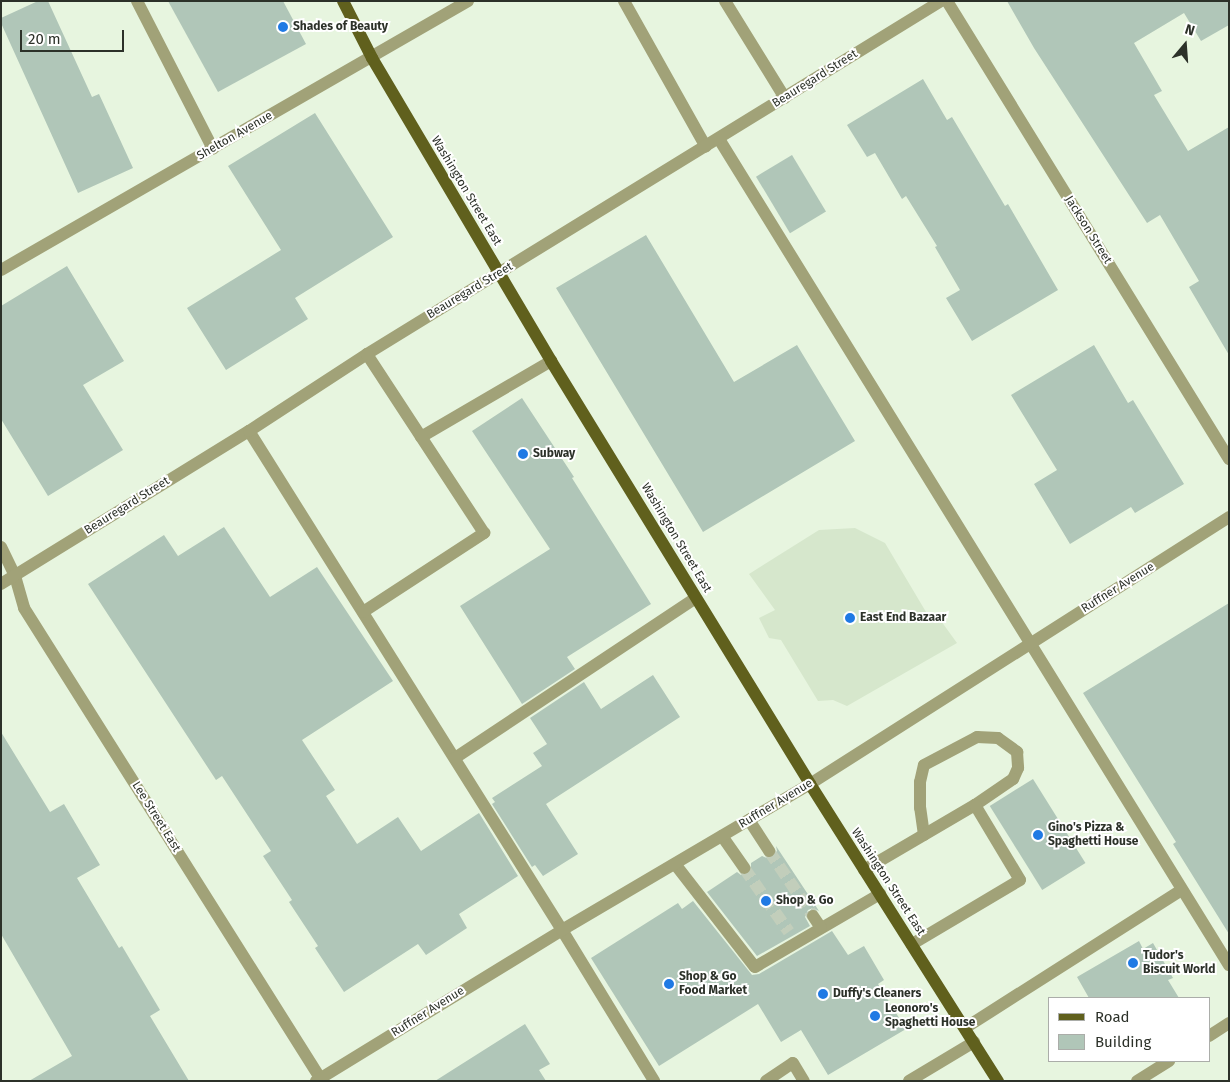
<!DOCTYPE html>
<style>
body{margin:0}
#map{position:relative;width:1230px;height:1082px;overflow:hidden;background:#e7f5df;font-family:"Fira Sans",sans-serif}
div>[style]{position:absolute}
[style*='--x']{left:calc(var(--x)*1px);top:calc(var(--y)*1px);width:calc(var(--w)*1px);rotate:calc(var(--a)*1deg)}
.built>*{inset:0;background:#d6e7cc}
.building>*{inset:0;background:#b0c6b8;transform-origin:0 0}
.minor-tunnel>*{height:12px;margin-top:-6px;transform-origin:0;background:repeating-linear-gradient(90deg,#c2cebb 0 12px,transparent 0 18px)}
.minor>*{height:12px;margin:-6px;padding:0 6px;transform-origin:6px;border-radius:6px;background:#a1a278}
.major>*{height:12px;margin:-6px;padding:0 6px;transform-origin:6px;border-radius:6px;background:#60601d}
.dots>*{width:14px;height:14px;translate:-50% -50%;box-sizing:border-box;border:2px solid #fff;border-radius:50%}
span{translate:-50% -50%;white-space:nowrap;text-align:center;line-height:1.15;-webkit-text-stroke:4px #fff;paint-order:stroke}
.poi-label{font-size:12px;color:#2c3129;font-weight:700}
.left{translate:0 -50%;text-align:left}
.street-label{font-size:12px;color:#2c3129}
.frame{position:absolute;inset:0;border:2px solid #2c3129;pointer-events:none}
.legend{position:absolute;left:1048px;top:997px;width:162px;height:65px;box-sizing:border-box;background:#fff;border:1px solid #abada9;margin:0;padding:6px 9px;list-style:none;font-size:15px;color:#2c3129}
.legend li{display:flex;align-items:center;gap:10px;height:25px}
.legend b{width:25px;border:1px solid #abada9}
.north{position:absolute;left:1160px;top:20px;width:50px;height:50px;-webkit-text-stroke:4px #fff;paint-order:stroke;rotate:18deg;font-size:14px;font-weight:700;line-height:20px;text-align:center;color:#2c3129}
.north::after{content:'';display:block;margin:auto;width:18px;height:22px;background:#2c3129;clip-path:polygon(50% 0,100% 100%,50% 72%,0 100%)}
.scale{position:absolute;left:20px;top:30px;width:104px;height:22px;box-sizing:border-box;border:2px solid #2c3129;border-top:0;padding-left:6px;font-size:15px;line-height:18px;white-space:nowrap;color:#2c3129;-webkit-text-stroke:4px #fff;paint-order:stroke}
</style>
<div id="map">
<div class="built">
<div style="clip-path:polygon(855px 528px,885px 543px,929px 617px,936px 614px,957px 643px,847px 706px,833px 700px,818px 701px,781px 640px,769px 638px,759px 618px,775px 610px,749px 574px,819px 530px)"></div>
</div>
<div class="building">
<div style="clip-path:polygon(38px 1px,48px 1px,92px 97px,99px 94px,133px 168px,78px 193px,1px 23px,1px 18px)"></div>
<div style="clip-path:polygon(168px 1px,283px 1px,306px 44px,218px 92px)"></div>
<div style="clip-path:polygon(1007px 1px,1229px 1px,1229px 25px,1201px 41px,1184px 13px,1134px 43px,1162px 91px,1154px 95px,1188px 151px,1229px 127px,1229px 355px,1189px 287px,1199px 281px,1160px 215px,1147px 223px,1034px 48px)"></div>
<div style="clip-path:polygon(923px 79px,947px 120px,952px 117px,1005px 206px,1008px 204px,1058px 290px,972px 341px,946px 298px,960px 290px,935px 247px,937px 246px,906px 196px,902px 199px,875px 153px,867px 157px,847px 125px)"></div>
<div style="clip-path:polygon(315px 113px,393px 237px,295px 298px,308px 319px,226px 370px,187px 308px,281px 250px,228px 166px)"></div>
<div style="left:792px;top:155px;width:66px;height:42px;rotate:59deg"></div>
<div style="clip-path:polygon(646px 235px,734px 382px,797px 345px,855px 441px,703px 532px,556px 288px)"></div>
<div style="clip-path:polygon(67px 266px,124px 361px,83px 385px,123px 450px,48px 496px,1px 419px,1px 306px)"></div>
<div style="clip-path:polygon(1094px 345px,1128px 403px,1133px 400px,1184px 484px,1135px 513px,1131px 507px,1070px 544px,1034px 484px,1057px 470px,1011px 395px)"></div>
<div style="clip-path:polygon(522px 398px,574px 477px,572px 478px,651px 604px,567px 657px,575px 669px,522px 704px,460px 606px,550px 549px,472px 431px)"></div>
<div style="clip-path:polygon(224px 527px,270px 597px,317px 567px,393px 681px,302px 740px,335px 790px,326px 796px,357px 844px,398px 817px,421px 851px,479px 813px,518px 876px,459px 914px,467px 928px,426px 955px,418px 944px,344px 992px,315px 948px,318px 946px,289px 902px,292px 900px,263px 856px,271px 851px,222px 776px,216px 780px,88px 584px,164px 535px,178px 556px)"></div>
<div style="clip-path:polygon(1229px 603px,1229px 934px,1173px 844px,1176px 842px,1083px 693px)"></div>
<div style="clip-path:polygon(653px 675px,680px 717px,546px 804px,578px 854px,543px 876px,535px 865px,532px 867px,492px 804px,495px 802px,492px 798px,542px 766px,533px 753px,547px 744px,530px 718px,584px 682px,601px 709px)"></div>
<div style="clip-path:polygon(1px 732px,50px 812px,64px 804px,100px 865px,77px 878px,119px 948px,122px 946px,160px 1010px,150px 1016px,189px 1081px,29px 1081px,72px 1056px,1px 934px)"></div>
<div style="left:1033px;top:779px;width:99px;height:51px;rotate:58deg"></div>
<div style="clip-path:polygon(776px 846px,819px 911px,813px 908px,808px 910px,805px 917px,810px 926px,757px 956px,707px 892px,737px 872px,741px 875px,748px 875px,751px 871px,751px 863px,762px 856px,769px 859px,774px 858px,777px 851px)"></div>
<div style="clip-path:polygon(693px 901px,752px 975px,759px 974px,832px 931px,848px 955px,864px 946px,884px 980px,878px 984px,906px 1029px,828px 1075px,801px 1030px,781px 1042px,758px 1004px,659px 1066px,591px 958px,678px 903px,682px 909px)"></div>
<div style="clip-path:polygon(1139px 941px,1143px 949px,1153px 943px,1173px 978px,1168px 980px,1179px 998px,1089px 998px,1077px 977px)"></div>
<div style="clip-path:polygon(525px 1024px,550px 1064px,539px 1070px,546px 1081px,435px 1081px)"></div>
</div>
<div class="minor-tunnel">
<div style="--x:769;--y:851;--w:78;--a:55.9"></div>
<div style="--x:744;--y:868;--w:78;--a:54.9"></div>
</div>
<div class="minor">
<div style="--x:137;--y:1;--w:166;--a:62.8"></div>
<div style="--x:624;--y:1;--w:167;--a:60.7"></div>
<div style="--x:725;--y:1;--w:114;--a:58.3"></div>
<div style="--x:947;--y:1;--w:538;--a:58.38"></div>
<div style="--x:719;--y:139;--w:971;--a:58.31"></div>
<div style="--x:1;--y:270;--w:539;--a:-29.94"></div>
<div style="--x:249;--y:431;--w:589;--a:57.9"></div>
<div style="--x:562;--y:930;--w:177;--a:58.6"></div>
<div style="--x:421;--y:437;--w:151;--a:-30.3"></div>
<div style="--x:1;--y:547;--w:32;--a:64"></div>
<div style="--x:15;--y:576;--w:33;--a:74"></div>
<div style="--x:24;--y:608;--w:559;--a:57.79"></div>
<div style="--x:1;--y:584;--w:291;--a:-31.7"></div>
<div style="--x:249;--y:431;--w:141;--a:-33.1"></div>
<div style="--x:367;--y:354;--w:674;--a:-31.59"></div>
<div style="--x:363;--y:612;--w:145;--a:-33.1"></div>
<div style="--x:484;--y:533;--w:214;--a:-123.2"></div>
<div style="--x:455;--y:758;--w:289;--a:-33.6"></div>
<div style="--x:749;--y:820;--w:37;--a:57"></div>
<div style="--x:924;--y:835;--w:27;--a:-98"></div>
<div style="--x:920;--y:808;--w:26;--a:-90"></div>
<div style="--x:920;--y:782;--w:17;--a:-77"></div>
<div style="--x:924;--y:765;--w:60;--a:-27.8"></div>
<div style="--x:977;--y:737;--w:21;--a:3"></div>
<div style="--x:998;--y:738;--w:24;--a:36"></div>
<div style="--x:1017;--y:752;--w:16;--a:86"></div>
<div style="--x:1018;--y:768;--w:12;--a:114"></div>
<div style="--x:1013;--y:779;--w:46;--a:145.6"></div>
<div style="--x:722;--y:836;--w:39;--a:55"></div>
<div style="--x:675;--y:864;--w:130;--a:52.2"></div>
<div style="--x:755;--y:967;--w:145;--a:-30.3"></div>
<div style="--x:864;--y:870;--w:129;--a:-30.4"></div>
<div style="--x:975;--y:805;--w:87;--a:59"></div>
<div style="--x:1020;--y:880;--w:126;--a:149.3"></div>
<div style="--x:813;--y:916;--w:14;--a:56"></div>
<div style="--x:965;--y:1028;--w:257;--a:-32.5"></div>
<div style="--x:1209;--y:1036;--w:24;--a:-33"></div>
<div style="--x:316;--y:1081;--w:289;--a:-31.5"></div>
<div style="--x:562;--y:930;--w:288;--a:-30.5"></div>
<div style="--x:810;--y:784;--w:497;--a:-32.5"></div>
<div style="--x:766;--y:1081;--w:32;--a:-34"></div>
<div style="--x:793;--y:1063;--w:21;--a:59"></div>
<div style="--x:909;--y:1081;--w:76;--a:-31"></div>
<div style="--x:1137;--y:1081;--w:38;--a:-32"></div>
</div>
<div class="major">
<div style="--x:343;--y:1;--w:64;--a:63"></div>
<div style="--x:372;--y:58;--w:352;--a:59.4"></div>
<div style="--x:551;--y:361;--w:496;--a:58.5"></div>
<div style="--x:810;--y:784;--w:352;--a:57.7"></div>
</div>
<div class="dots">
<div style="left:283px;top:27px;background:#207ae4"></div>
<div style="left:523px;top:454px;background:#207ae4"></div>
<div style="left:850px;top:618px;background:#207ae4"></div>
<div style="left:1038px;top:835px;background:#207ae4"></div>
<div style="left:766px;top:901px;background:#207ae4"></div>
<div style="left:1133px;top:963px;background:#207ae4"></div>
<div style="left:669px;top:984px;background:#207ae4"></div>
<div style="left:823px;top:994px;background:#207ae4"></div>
<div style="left:875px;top:1016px;background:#207ae4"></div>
</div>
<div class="poi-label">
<span class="left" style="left:293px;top:27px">Shades of Beauty</span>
<span class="left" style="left:533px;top:454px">Subway</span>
<span class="left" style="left:860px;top:618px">East End Bazaar</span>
<span class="left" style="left:1048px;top:835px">Gino's Pizza &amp;<br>Spaghetti House</span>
<span class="left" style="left:776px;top:901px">Shop &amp; Go</span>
<span class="left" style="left:1143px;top:963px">Tudor's<br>Biscuit World</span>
<span class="left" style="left:679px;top:984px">Shop &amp; Go<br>Food Market</span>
<span class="left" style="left:833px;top:994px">Duffy's Cleaners</span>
<span class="left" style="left:885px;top:1016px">Leonoro's<br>Spaghetti House</span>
</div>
<div class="street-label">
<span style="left:815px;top:79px;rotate:-32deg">Beauregard Street</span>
<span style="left:235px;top:136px;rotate:-30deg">Shelton Avenue</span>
<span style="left:466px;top:191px;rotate:59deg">Washington Street East</span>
<span style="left:1088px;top:230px;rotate:58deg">Jackson Street</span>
<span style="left:470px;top:291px;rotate:-31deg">Beauregard Street</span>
<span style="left:127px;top:506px;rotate:-32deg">Beauregard Street</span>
<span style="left:676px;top:538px;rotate:59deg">Washington Street East</span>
<span style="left:1118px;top:588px;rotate:-32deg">Ruffner Avenue</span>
<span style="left:776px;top:804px;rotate:-31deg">Ruffner Avenue</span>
<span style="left:156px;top:817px;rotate:58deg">Lee Street East</span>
<span style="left:888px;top:882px;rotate:57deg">Washington Street East</span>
<span style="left:428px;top:1012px;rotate:-32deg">Ruffner Avenue</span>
</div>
<div class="frame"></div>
<ul class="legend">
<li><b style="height:6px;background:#60601d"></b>Road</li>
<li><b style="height:14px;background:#b0c6b8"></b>Building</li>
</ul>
<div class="north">N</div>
<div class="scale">20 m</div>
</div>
